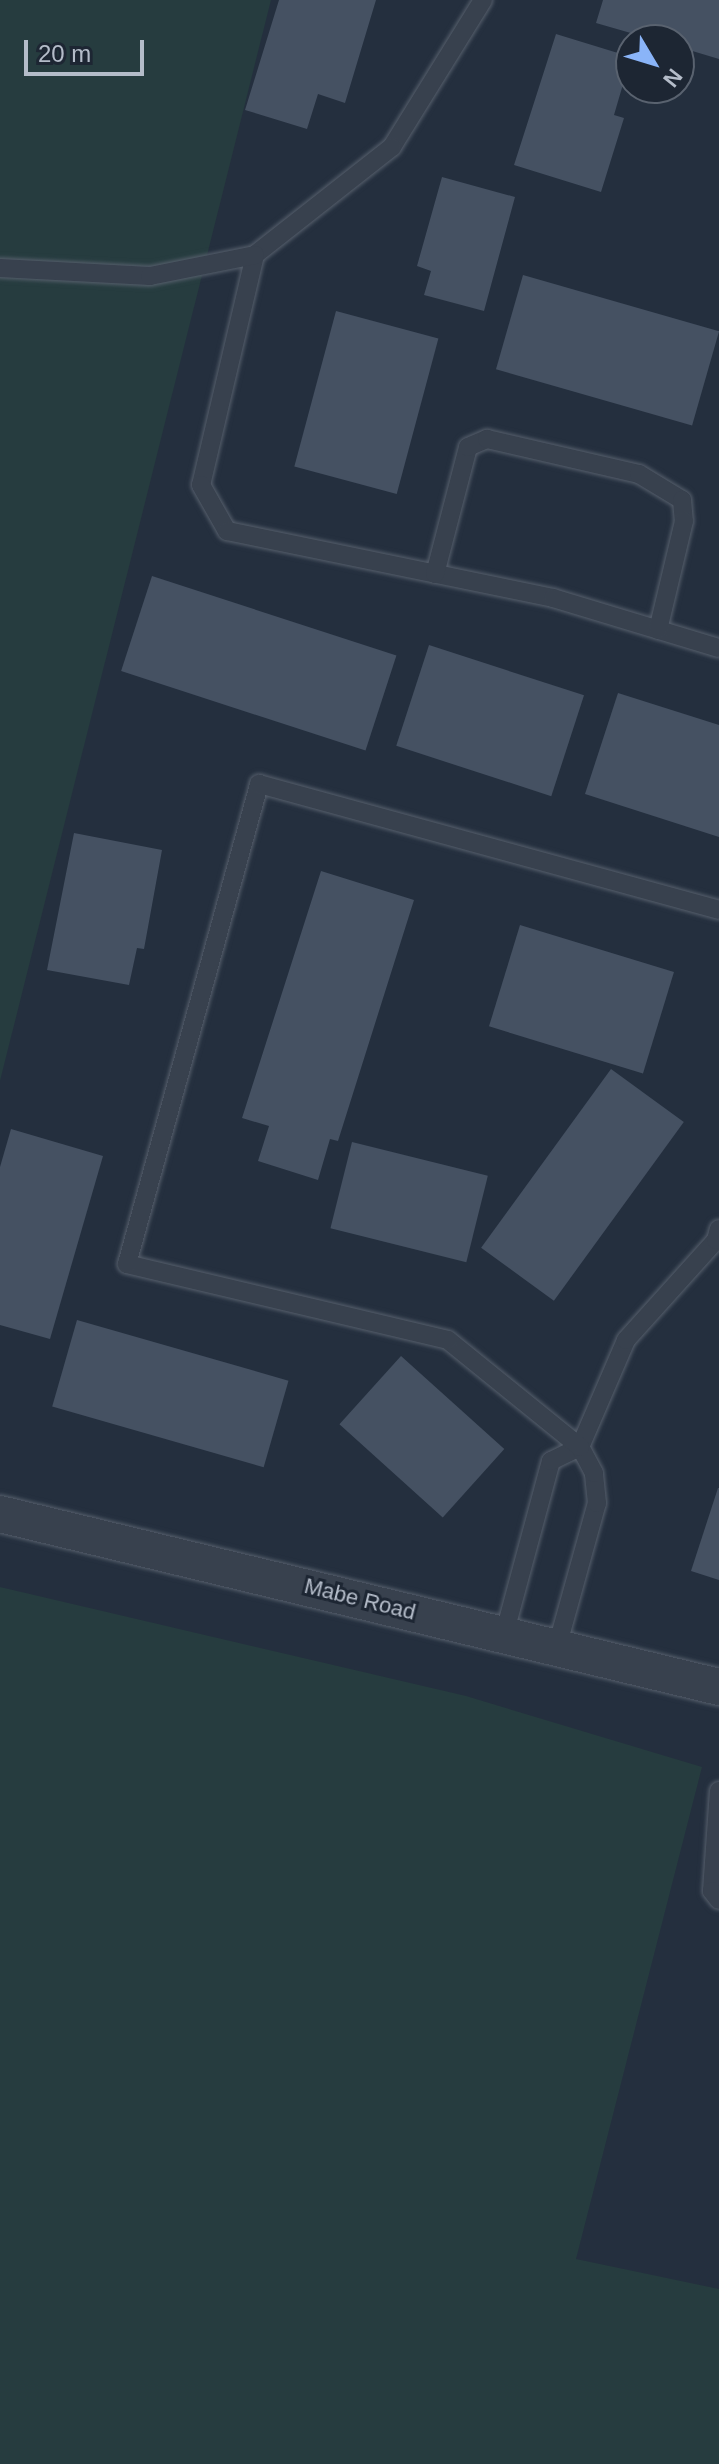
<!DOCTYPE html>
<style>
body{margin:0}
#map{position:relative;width:719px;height:2464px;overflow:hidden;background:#242f3e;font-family:Helvetica,sans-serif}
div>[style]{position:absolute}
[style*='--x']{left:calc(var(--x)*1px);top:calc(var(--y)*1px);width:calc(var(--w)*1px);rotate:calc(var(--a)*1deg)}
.green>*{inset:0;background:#263c3f}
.building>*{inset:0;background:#455162;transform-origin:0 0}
.roads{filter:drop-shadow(0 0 2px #565f6c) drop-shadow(0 0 2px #565f6c)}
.lane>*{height:18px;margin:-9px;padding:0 9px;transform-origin:9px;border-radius:9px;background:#38414e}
.street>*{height:36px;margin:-18px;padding:0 18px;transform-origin:18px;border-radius:18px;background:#38414e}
span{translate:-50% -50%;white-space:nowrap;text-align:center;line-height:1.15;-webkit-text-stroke:6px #1d2633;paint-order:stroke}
.street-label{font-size:22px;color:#b4bcc9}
.north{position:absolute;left:615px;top:24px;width:80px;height:80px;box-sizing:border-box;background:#1d2633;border:2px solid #59626f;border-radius:50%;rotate:128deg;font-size:22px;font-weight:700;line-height:32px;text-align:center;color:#b4bcc9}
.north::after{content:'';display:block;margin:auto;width:28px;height:36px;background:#8ab4f8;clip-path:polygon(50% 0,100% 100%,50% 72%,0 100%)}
.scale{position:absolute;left:24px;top:40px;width:120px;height:36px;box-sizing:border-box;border:4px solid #b4bcc9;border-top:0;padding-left:10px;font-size:24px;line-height:28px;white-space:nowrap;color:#b4bcc9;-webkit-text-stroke:6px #1d2633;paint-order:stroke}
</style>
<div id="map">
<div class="green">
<div style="clip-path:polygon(0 0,271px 0,0 1081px)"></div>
<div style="clip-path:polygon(0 1587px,466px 1696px,702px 1767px,576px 2259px,719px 2289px,719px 2464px,0 2464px)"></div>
</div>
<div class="building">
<div style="clip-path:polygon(279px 0,376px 0,345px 103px,318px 94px,307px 129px,245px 110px)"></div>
<div style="clip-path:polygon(603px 0,719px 0,719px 59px,679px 47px,679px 40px,655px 40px,596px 23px)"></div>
<div style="clip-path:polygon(556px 34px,631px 57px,614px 115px,624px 118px,601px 192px,514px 165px)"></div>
<div style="clip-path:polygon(442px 177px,515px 197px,484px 311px,424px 295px,431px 271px,417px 266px)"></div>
<div style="left:523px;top:275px;width:204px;height:98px;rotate:16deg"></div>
<div style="left:336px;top:311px;width:106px;height:161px;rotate:15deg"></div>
<div style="left:152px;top:576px;width:257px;height:100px;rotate:18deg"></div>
<div style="left:429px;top:645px;width:163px;height:106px;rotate:18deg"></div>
<div style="clip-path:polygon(618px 693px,719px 725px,719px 837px,585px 794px)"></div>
<div style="clip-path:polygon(74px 833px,162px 850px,144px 949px,137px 948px,129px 985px,47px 970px)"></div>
<div style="clip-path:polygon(321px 871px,414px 900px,338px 1141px,330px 1139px,318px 1180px,258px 1161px,269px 1126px,242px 1118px)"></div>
<div style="left:520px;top:925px;width:161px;height:106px;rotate:17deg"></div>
<div style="left:611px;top:1069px;width:90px;height:221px;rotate:36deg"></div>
<div style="clip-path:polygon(11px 1129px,103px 1156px,50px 1339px,0 1325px,0 1167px)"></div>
<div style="left:352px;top:1142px;width:140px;height:89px;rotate:14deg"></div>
<div style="left:77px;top:1320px;width:220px;height:90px;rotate:16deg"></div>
<div style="left:401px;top:1356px;width:139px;height:92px;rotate:42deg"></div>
<div style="clip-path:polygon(718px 1488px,719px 1488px,719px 1580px,691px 1571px)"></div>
</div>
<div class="roads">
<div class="lane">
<div style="--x:483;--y:0;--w:173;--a:121.8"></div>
<div style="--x:392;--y:147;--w:174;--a:141.8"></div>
<div style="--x:255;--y:255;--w:236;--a:103.2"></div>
<div style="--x:201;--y:485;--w:53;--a:60.5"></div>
<div style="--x:227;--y:531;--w:333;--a:11.6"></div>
<div style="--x:553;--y:598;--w:173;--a:16.8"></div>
<div style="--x:0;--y:268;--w:150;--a:3.1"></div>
<div style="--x:150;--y:276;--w:107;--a:-11.3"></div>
<div style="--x:435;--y:574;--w:131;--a:-75.4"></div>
<div style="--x:468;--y:447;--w:21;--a:-23"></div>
<div style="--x:487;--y:439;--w:156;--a:13"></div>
<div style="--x:639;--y:474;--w:50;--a:31.2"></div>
<div style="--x:682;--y:500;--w:21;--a:85"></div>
<div style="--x:684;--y:521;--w:112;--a:103.4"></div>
<div style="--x:504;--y:1635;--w:180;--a:-74.9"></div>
<div style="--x:551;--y:1461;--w:32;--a:-26"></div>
<div style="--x:580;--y:1447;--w:116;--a:-66.7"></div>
<div style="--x:626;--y:1340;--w:135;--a:-48"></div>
<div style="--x:716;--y:1240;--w:11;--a:-75"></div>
<div style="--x:557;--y:1647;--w:149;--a:-74.5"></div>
<div style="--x:597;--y:1503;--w:30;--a:-96"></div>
<div style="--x:594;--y:1473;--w:30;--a:-118"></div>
<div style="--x:580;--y:1447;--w:170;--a:-141"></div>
<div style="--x:448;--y:1340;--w:330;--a:-166.7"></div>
<div style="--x:127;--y:1264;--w:498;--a:-74.6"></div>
<div style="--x:259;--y:784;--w:477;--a:15.3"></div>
<div style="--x:719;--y:1791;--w:100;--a:94"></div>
<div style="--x:712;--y:1891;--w:11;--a:52"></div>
</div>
<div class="street">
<div style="--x:0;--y:1514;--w:740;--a:13.53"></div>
</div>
</div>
<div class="street-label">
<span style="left:360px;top:1599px;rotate:14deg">Mabe Road</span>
</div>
<div class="north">N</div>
<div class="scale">20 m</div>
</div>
